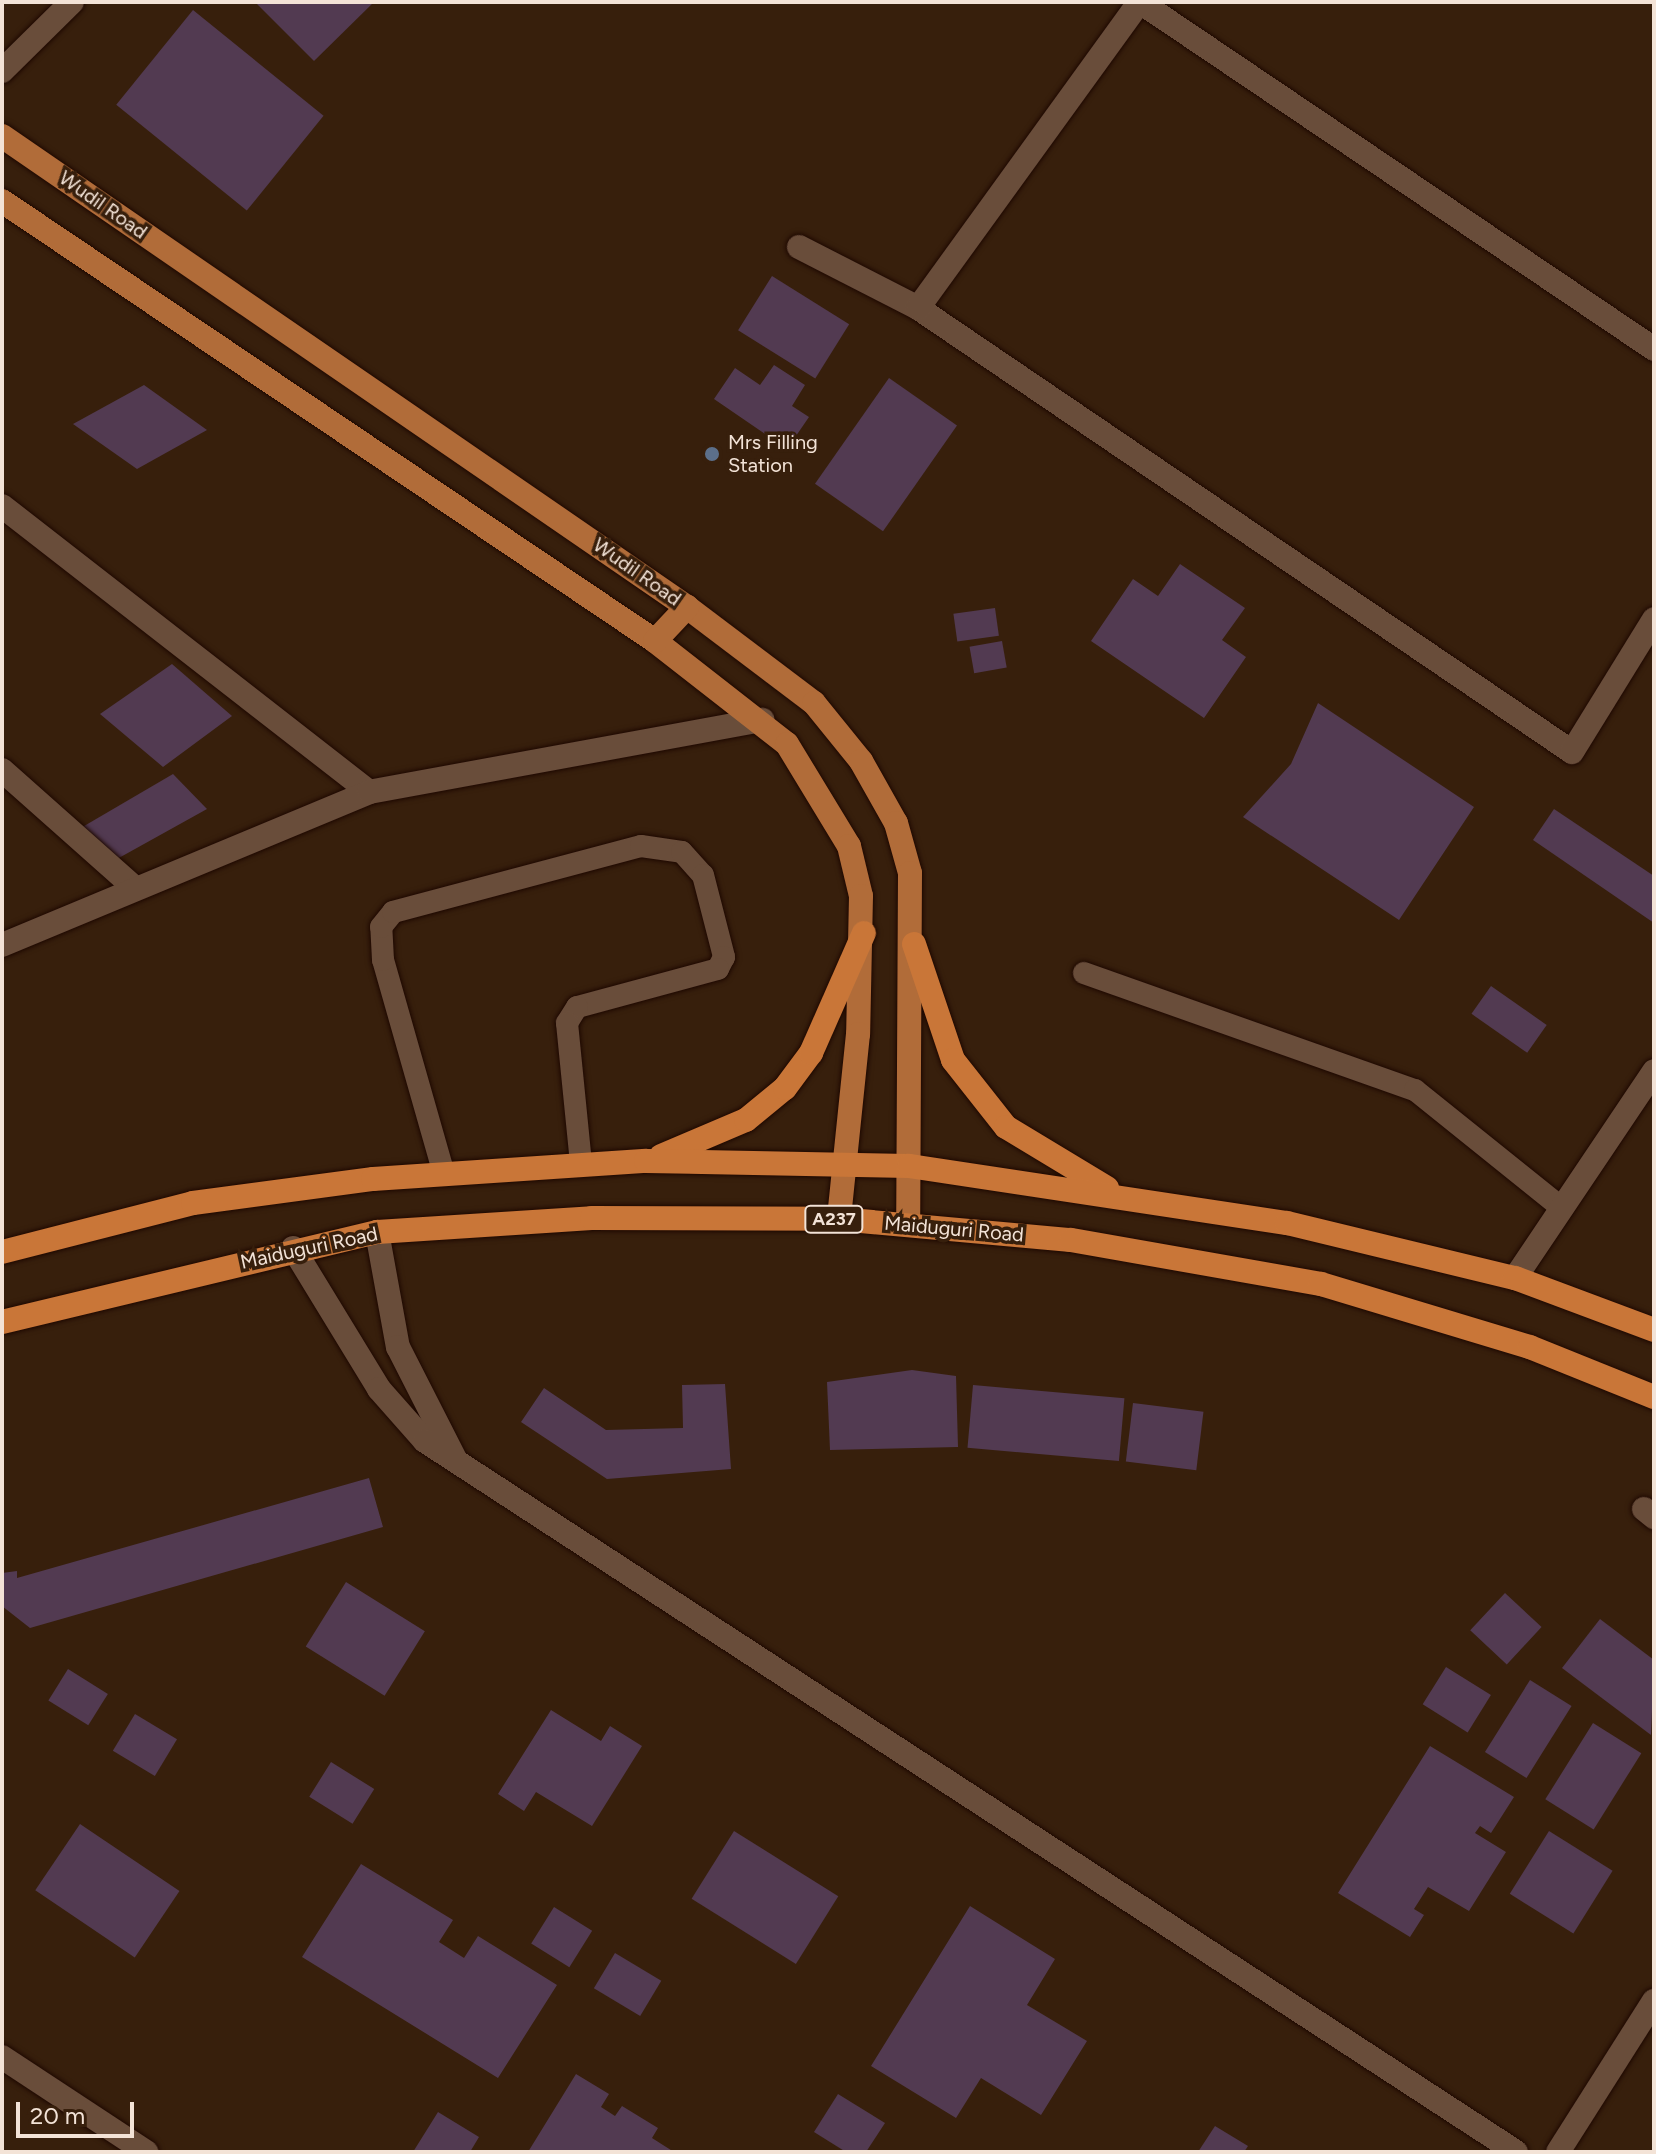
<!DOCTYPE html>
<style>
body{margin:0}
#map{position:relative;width:1656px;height:2154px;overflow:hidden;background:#371f0c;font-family:Figtree,sans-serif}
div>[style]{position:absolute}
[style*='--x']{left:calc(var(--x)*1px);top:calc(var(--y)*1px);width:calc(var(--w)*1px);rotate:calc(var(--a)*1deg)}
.building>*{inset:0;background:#523a51;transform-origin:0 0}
.roads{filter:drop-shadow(0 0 2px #1e0800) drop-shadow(0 0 2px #1e0800)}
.service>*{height:22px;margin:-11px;padding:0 11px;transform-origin:11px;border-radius:11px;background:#694d3a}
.minor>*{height:24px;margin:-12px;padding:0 12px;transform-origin:12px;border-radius:12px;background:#694d3a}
.primary>*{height:24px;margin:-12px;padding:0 12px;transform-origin:12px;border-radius:12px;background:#b16c39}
.trunk>*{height:24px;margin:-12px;padding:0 12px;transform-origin:12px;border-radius:12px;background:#c97638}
.dots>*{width:22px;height:22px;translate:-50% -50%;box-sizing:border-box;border:4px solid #371f0c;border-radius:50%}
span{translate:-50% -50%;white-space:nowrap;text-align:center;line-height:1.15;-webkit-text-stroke:7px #371f0c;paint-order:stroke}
.shield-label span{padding:2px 6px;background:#371f0c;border:2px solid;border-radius:6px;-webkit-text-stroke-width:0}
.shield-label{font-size:18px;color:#f3e3d7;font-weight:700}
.street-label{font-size:20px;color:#f3e3d7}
.poi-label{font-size:20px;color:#f3e3d7}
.left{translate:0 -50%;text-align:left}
.frame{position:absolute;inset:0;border:4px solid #f3e3d7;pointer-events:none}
.scale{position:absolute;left:16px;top:2102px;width:118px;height:36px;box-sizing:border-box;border:4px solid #f3e3d7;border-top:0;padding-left:10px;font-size:24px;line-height:28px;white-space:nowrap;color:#f3e3d7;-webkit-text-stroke:6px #371f0c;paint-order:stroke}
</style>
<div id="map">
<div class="building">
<div style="clip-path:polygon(255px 2px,374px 2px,314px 61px)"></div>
<div style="left:193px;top:10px;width:168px;height:122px;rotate:39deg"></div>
<div style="left:772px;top:276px;width:91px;height:64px;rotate:32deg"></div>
<div style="clip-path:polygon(774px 365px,805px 385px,792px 406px,809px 417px,787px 449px,714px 399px,735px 368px,760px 385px)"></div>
<div style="left:889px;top:378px;width:83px;height:129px;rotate:35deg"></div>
<div style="clip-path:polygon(144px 385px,207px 430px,137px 469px,73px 424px)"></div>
<div style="clip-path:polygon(1180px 564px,1245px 608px,1222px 640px,1246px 657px,1204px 718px,1091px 641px,1133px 579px,1158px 596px)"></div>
<div style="left:995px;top:608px;width:28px;height:42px;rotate:82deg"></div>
<div style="left:1002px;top:641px;width:27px;height:33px;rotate:80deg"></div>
<div style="clip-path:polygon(172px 664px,232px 716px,163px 767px,100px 714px)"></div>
<div style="clip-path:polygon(1318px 703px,1474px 807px,1399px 920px,1243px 817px,1291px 764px)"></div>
<div style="clip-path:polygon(173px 774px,207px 809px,108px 864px,79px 829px)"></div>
<div style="clip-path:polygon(1554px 809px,1654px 876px,1654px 923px,1533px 840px)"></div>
<div style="left:1491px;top:986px;width:68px;height:34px;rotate:35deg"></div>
<div style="clip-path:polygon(912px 1370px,956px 1376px,958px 1447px,830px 1450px,827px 1382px)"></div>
<div style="clip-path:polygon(725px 1384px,731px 1469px,607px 1479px,521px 1422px,544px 1388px,606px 1430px,683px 1428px,682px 1385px)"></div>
<div style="left:973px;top:1385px;width:152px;height:63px;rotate:5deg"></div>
<div style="left:1133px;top:1403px;width:71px;height:59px;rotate:7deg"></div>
<div style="clip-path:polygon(369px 1478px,383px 1527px,30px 1628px,2px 1606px,2px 1573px,17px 1571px,17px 1578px)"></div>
<div style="left:346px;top:1582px;width:93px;height:76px;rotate:32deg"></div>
<div style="left:1505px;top:1593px;width:50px;height:51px;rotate:43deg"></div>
<div style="clip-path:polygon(1600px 1619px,1654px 1660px,1651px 1735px,1562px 1668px)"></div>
<div style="left:1446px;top:1667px;width:53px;height:44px;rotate:32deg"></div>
<div style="left:68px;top:1669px;width:47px;height:37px;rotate:32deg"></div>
<div style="left:1530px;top:1680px;width:49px;height:85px;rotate:32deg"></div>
<div style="clip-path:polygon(551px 1710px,601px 1741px,610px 1726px,642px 1746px,592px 1826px,536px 1792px,524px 1811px,498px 1794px)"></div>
<div style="left:135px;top:1714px;width:49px;height:43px;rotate:31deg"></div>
<div style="left:1593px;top:1723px;width:57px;height:90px;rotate:32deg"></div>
<div style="clip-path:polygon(1430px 1746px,1514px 1797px,1491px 1833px,1480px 1826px,1475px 1833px,1506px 1852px,1469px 1911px,1428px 1887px,1414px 1909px,1424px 1915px,1410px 1937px,1338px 1893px)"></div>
<div style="left:331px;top:1762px;width:51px;height:41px;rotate:32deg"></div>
<div style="left:80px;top:1824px;width:120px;height:80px;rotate:34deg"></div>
<div style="left:734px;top:1831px;width:123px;height:80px;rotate:32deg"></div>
<div style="left:1549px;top:1831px;width:75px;height:74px;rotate:32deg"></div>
<div style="clip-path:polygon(361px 1864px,453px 1920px,439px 1942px,464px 1958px,478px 1936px,557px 1985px,498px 2078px,302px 1957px)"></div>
<div style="clip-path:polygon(970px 1906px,1055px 1959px,1027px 2005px,1087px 2041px,1041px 2115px,981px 2078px,956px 2118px,871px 2066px)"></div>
<div style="left:554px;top:1907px;width:45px;height:43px;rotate:32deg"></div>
<div style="left:615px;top:1953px;width:54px;height:41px;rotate:31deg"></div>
<div style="clip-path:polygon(576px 2074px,609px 2094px,601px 2107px,615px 2116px,622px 2106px,658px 2128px,652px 2138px,674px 2152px,528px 2152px)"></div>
<div style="clip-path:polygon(838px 2094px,885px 2123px,866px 2152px,846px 2152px,814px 2132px)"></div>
<div style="clip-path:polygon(438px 2112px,479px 2137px,470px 2152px,413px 2152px)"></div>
<div style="clip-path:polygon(1215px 2126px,1248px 2146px,1244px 2152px,1198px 2152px)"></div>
</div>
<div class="roads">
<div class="service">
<div style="--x:1084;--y:973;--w:351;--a:19.5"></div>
<div style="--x:1415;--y:1090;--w:189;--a:38.8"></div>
<div style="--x:444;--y:1174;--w:223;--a:-105.9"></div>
<div style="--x:383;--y:960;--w:33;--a:-93"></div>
<div style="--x:381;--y:927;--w:19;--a:-51"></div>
<div style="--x:393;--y:912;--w:257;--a:-14.9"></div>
<div style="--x:641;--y:846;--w:41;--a:8.3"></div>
<div style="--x:682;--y:852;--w:31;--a:48"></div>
<div style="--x:703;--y:875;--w:85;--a:75.6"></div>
<div style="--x:724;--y:957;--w:13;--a:117"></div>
<div style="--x:718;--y:969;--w:146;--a:164.9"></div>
<div style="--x:577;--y:1007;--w:19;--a:122"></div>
<div style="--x:567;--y:1023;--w:142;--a:84.3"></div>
</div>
<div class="minor">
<div style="--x:1140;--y:2;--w:620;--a:34.02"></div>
<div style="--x:2;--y:71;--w:98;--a:-44.6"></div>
<div style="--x:799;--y:247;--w:134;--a:27.1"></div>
<div style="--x:918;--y:308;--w:790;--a:34.17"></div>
<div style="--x:1572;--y:752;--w:156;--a:-58.3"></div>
<div style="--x:918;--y:308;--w:377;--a:-54.1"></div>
<div style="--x:2;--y:506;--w:465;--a:37.9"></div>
<div style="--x:2;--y:770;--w:178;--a:41.6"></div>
<div style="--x:2;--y:945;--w:398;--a:-22.6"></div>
<div style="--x:369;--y:792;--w:400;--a:-10.4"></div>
<div style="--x:377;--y:1232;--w:117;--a:79.7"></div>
<div style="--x:398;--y:1347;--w:126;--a:63"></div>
<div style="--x:293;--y:1248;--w:165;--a:58.6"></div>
<div style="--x:379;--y:1389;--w:69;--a:48.5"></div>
<div style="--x:425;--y:1441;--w:1302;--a:33.09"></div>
<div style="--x:1515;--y:1278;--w:249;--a:-56.1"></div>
<div style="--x:1644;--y:1509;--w:13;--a:39"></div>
<div style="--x:2;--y:2057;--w:173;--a:33.4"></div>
<div style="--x:1558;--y:2152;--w:179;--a:-57.6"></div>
</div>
<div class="primary">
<div style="--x:2;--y:136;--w:831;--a:34.51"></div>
<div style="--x:687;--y:607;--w:159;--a:37.1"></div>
<div style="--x:814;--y:703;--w:75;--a:51"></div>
<div style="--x:861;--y:761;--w:71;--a:60.6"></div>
<div style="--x:896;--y:823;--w:52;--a:74.4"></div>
<div style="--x:910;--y:873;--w:352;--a:90.3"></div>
<div style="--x:2;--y:201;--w:787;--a:33.97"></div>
<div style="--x:655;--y:641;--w:167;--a:38"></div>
<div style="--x:787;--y:744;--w:119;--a:58.7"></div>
<div style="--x:849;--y:846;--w:51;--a:76.5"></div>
<div style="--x:861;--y:896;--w:138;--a:91.2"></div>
<div style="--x:858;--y:1034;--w:186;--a:95.9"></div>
<div style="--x:655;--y:641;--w:47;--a:-46.7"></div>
</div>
<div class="trunk">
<div style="--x:914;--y:944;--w:122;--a:71.4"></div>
<div style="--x:953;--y:1060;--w:85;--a:51.7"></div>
<div style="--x:1006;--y:1127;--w:118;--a:31.1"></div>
<div style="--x:661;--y:1156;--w:92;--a:-23"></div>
<div style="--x:746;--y:1120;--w:50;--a:-39.4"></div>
<div style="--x:785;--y:1088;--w:44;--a:-53.4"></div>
<div style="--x:811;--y:1053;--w:131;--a:-66.2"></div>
<div style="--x:2;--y:1252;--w:197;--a:-14.4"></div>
<div style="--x:193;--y:1203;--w:182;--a:-7.6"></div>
<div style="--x:373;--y:1179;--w:274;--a:-3.8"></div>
<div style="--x:646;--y:1161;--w:263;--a:1.1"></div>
<div style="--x:909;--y:1166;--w:382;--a:8.6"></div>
<div style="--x:1287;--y:1223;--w:235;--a:13.6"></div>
<div style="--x:1515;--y:1278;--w:148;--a:20.5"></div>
<div style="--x:2;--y:1322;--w:386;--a:-13.5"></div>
<div style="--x:377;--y:1232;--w:215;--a:-3.7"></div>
<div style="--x:592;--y:1218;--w:247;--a:0.2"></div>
<div style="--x:839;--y:1219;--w:233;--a:5.2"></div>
<div style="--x:1071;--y:1240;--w:254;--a:10"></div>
<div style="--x:1321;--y:1284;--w:218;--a:16.8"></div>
<div style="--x:1530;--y:1347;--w:134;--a:22"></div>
</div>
</div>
<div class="dots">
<div style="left:712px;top:454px;background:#5c6f8a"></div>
</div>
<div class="shield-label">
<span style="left:834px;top:1219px">A237</span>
</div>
<div class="street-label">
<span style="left:103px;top:205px;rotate:35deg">Wudil Road</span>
<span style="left:637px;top:572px;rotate:35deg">Wudil Road</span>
<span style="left:954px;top:1229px;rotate:5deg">Maiduguri Road</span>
<span style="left:309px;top:1248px;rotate:-12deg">Maiduguri Road</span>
</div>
<div class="poi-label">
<span class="left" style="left:728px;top:454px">Mrs Filling<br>Station</span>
</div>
<div class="frame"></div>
<div class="scale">20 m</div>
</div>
